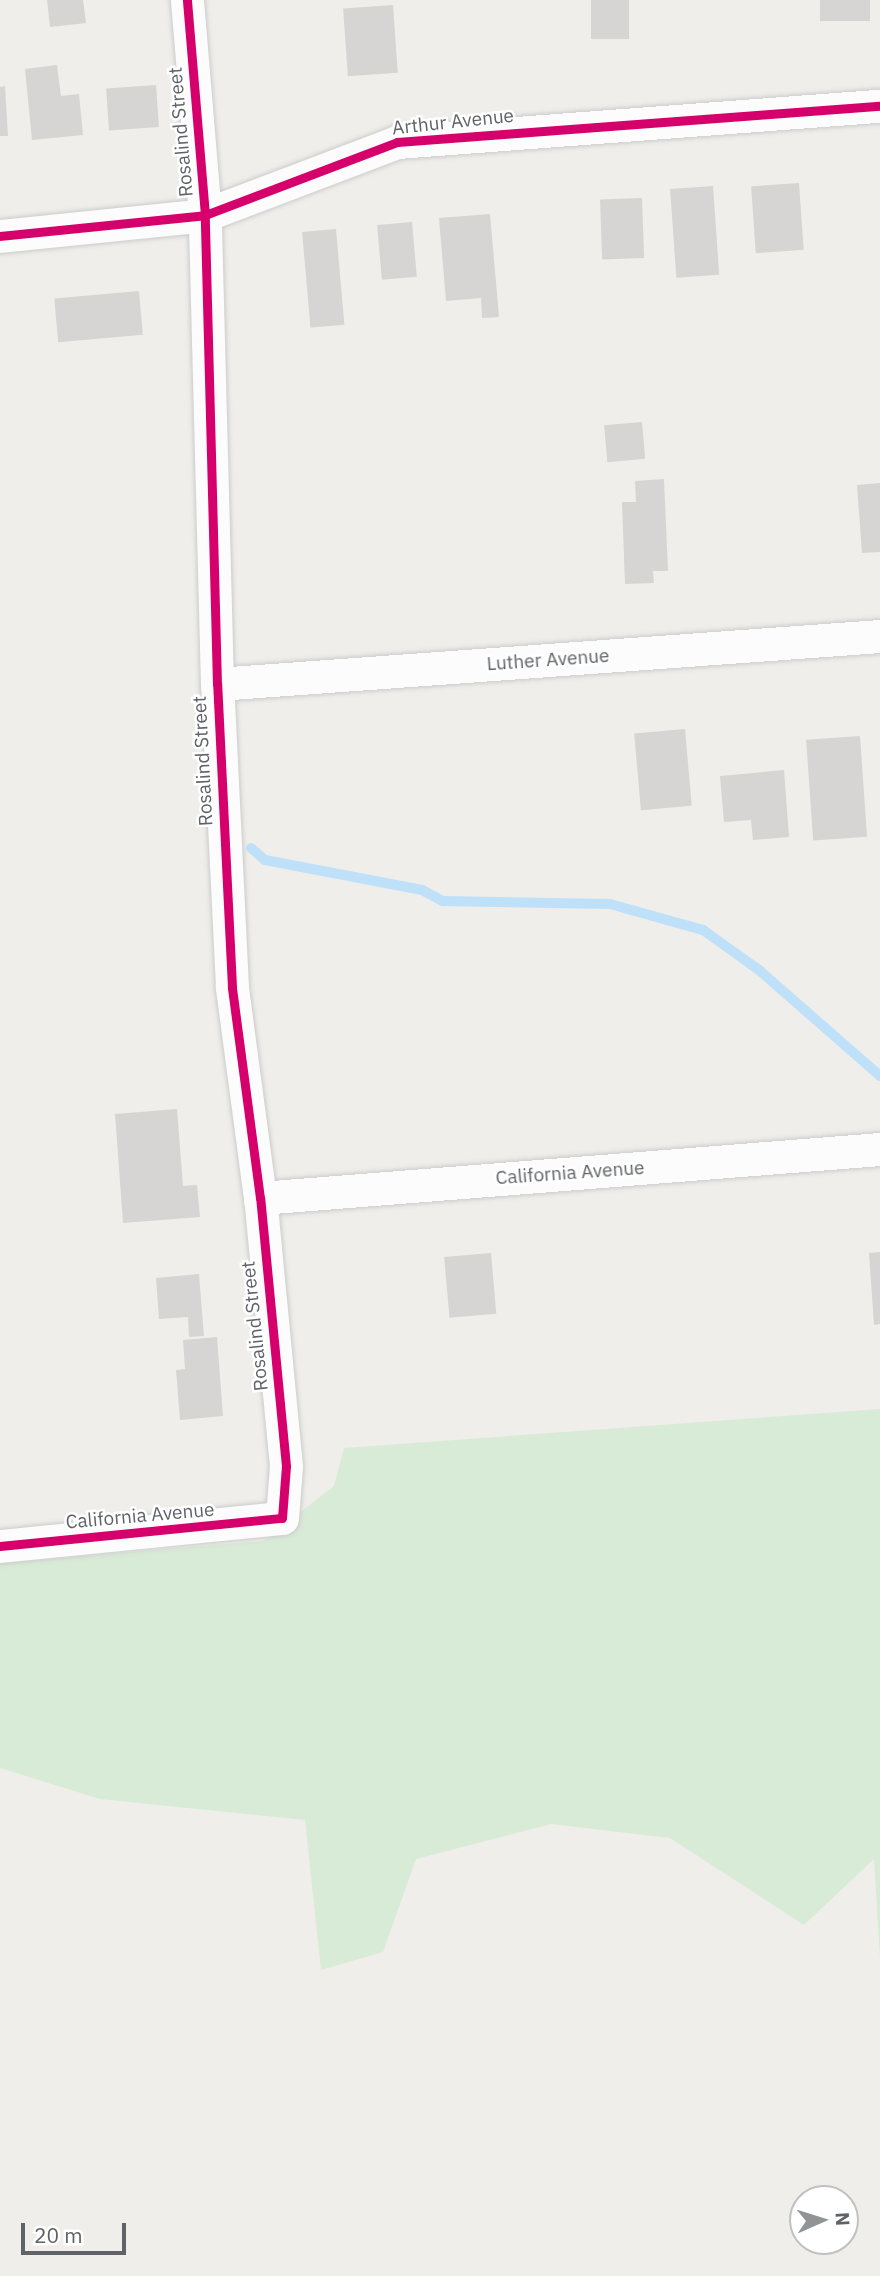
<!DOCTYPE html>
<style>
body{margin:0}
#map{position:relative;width:880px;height:2276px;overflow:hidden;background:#efeeea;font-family:"IBM Plex Sans",sans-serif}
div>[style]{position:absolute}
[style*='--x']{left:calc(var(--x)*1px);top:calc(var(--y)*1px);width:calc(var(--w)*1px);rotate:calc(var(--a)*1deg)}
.green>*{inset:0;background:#d8ebd6}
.stream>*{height:10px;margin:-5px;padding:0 5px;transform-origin:5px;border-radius:5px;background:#bfe0f9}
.building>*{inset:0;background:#d6d5d3;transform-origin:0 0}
.roads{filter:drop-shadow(0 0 2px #cbcccc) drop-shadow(0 0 2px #cbcccc)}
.street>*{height:33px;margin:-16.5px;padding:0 16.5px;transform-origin:16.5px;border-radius:16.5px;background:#fdfcfc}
.cycleway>*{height:9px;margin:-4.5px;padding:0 4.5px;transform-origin:4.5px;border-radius:4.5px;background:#d6006c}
span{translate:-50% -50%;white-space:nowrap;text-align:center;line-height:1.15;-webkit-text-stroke:5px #fff;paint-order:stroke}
.street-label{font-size:19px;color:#5f6368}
.north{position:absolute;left:789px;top:2185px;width:70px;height:70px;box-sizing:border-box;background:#fff;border:2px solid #bfc1c3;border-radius:50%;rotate:87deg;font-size:19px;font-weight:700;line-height:28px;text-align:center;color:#5f6368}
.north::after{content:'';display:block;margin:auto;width:24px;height:32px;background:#919496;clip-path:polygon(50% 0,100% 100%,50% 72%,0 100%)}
.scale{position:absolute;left:21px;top:2223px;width:105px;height:32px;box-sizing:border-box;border:4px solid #5f6368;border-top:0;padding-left:9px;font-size:21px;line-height:24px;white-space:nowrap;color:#5f6368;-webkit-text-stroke:5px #fff;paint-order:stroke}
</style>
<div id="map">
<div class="green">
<div style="clip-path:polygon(880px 1409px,880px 1958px,874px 1859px,804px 1925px,670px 1838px,551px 1824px,416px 1859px,383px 1952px,321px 1970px,305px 1820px,100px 1799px,0 1768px,0 1563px,263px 1541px,334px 1486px,344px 1448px)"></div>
</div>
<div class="stream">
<div style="--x:251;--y:848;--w:18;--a:41"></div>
<div style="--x:265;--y:860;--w:160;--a:10.8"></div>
<div style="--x:422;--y:890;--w:24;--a:28"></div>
<div style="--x:443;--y:901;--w:167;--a:1"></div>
<div style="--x:610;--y:904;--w:97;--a:15.6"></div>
<div style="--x:703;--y:930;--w:69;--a:35.5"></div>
<div style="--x:759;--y:970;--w:161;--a:41.2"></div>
</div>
<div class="building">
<div style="clip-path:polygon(47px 0,83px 0,86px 23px,50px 27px)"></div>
<div style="left:591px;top:0;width:38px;height:39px"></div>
<div style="left:820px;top:0;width:50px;height:21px"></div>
<div style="left:393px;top:5px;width:68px;height:50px;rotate:86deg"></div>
<div style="clip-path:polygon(57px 65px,61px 96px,79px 94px,83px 135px,32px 140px,25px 69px)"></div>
<div style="left:156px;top:85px;width:42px;height:50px;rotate:86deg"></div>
<div style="clip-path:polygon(5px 86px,8px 136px,0 136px,0 87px)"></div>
<div style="left:799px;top:183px;width:67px;height:48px;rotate:86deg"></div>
<div style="left:713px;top:186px;width:89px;height:43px;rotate:86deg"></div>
<div style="left:642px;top:198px;width:60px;height:42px;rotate:88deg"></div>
<div style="clip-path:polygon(490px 214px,499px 317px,482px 318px,481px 298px,446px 301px,439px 218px)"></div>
<div style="left:412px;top:222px;width:55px;height:35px;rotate:85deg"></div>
<div style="left:336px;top:229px;width:96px;height:34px;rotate:85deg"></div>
<div style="left:139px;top:291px;width:44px;height:85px;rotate:85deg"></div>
<div style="left:642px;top:422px;width:37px;height:38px;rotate:85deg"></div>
<div style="clip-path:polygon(664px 479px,668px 571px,653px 571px,654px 583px,625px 584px,622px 502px,636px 502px,635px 481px)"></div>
<div style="clip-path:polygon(880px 483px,880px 552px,862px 553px,857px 485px)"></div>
<div style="left:685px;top:729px;width:77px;height:51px;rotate:85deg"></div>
<div style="left:860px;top:736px;width:101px;height:54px;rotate:86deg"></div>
<div style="clip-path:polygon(784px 770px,789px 837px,753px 840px,751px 820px,724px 822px,720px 776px)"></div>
<div style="clip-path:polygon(177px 1109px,183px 1186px,197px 1185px,200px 1217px,123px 1223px,115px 1114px)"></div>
<div style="clip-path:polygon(880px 1252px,880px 1324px,874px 1325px,869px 1253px)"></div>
<div style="left:491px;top:1253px;width:61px;height:47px;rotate:85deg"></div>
<div style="clip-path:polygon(199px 1274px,204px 1336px,189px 1337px,188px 1317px,159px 1319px,156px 1278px)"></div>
<div style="clip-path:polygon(217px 1337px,223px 1416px,180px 1420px,176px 1370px,185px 1369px,183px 1340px)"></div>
</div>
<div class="roads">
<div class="street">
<div style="--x:0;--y:236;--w:206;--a:-5.8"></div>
<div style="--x:205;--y:215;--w:205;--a:-20.8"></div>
<div style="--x:397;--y:142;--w:484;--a:-4.3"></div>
<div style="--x:217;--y:684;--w:665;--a:-4.14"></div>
<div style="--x:260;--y:1198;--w:622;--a:-4.52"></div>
<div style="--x:0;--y:1546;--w:283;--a:-5.7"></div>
<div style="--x:282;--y:1518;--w:52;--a:-85.6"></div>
<div style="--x:286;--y:1466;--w:269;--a:-95.5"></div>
<div style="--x:260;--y:1198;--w:213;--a:-97.6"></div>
<div style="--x:232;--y:987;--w:303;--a:-92.8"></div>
<div style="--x:217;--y:684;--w:469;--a:-91.5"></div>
<div style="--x:205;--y:215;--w:216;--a:-94.8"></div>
</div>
</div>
<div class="cycleway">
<div style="--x:0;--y:236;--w:206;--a:-5.8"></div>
<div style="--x:205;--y:215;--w:205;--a:-20.8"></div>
<div style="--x:397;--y:142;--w:484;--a:-4.3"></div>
<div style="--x:0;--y:1546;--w:283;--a:-5.7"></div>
<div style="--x:282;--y:1518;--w:52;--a:-85.6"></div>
<div style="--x:286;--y:1466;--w:269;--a:-95.5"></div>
<div style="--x:260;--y:1198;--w:213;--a:-97.6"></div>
<div style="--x:232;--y:987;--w:303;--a:-92.8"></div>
<div style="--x:217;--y:684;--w:469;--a:-91.5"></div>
<div style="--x:205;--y:215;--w:216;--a:-94.8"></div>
</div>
<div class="street-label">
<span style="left:453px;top:122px;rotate:-6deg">Arthur Avenue</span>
<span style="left:181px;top:132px;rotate:-95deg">Rosalind Street</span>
<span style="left:548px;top:660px;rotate:-4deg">Luther Avenue</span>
<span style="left:203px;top:761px;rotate:-93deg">Rosalind Street</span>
<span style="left:570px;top:1173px;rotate:-4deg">California Avenue</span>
<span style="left:255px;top:1326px;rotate:-96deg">Rosalind Street</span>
<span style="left:140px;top:1516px;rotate:-5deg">California Avenue</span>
</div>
<div class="north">N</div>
<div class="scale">20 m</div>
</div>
